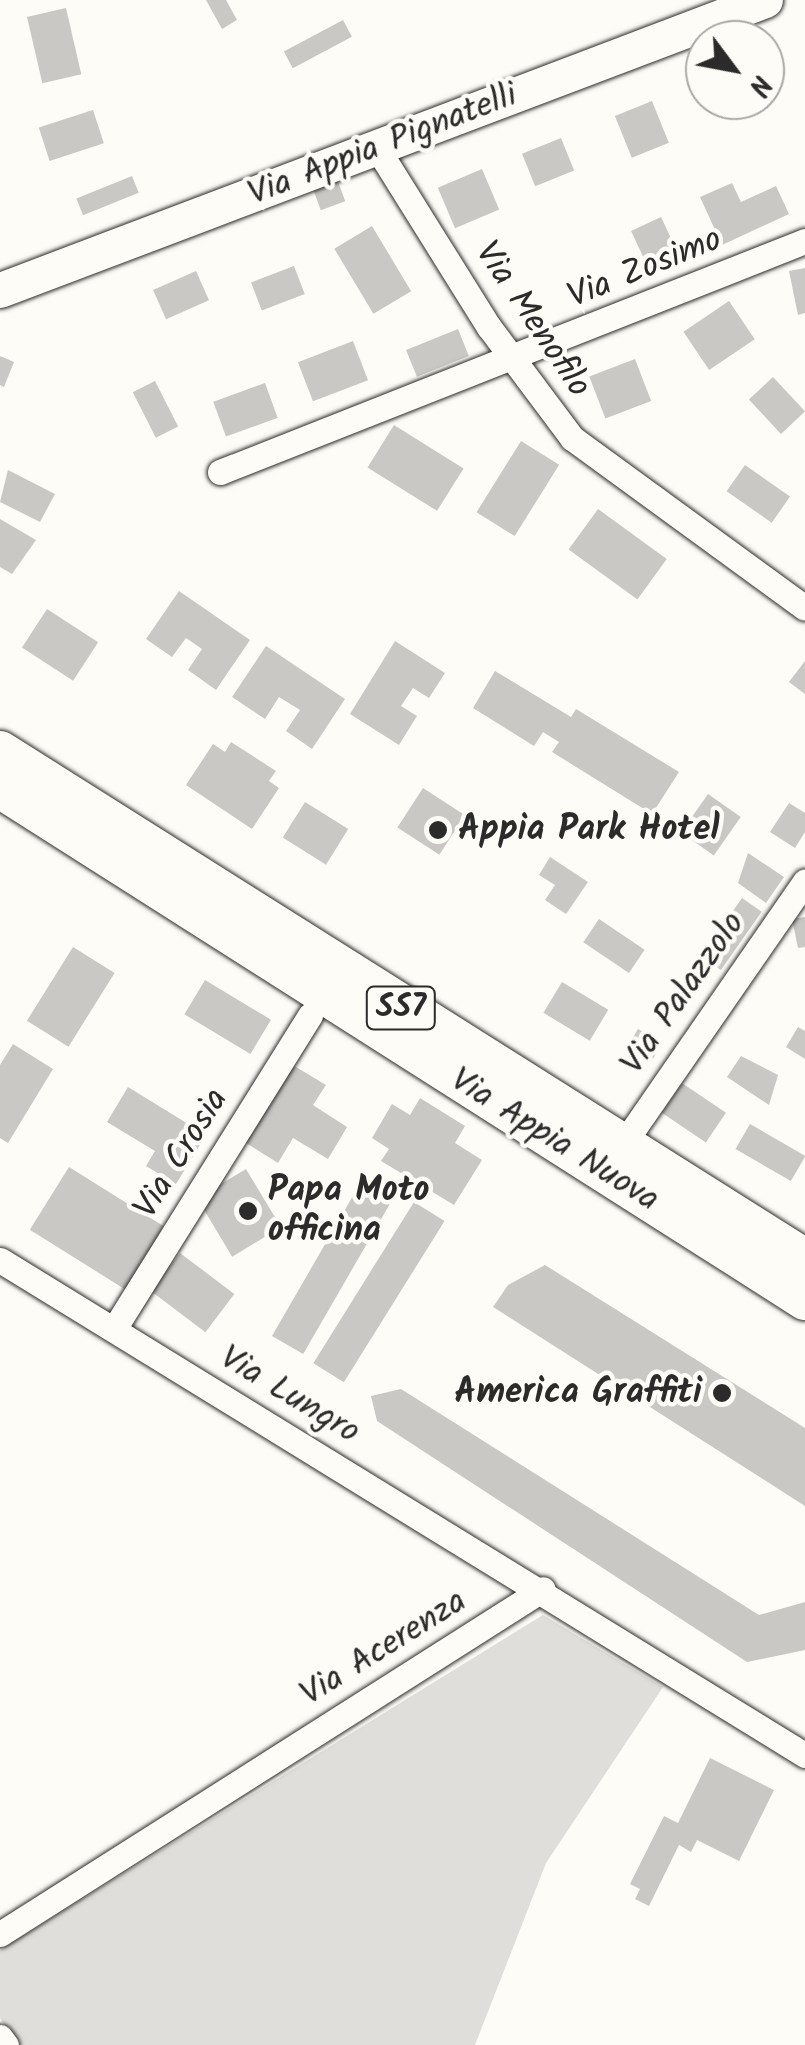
<!DOCTYPE html>
<style>
body{margin:0}
#map{position:relative;width:805px;height:2045px;overflow:hidden;background:#fdfcf7;font-family:Kalam,sans-serif}
div>[style]{position:absolute}
[style*='--x']{left:calc(var(--x)*1px);top:calc(var(--y)*1px);width:calc(var(--w)*1px);rotate:calc(var(--a)*1deg)}
.green>*{inset:0;background:#dfdeda}
.building>*{inset:0;background:#c9c8c4;transform-origin:0 0}
.roads{filter:drop-shadow(0 0 2px #2b2b2b) drop-shadow(0 0 2px #2b2b2b)}
.minor>*{height:25px;margin:-12.5px;padding:0 12.5px;transform-origin:12.5px;border-radius:12.5px;background:#fdfcf7}
.secondary>*{height:35px;margin:-17.5px;padding:0 17.5px;transform-origin:17.5px;border-radius:17.5px;background:#fdfcf7}
.primary>*{height:40px;margin:-20px;padding:0 20px;transform-origin:20px;border-radius:20px;background:#fdfcf7}
.dots>*{width:28px;height:28px;translate:-50% -50%;box-sizing:border-box;border:5px solid #fdfcf7;border-radius:50%}
span{translate:-50% -50%;white-space:nowrap;text-align:center;line-height:1.15;-webkit-text-stroke:9px #fdfcf7;paint-order:stroke}
.shield-label span{padding:2px 8px;background:#fdfcf7;border:2px solid;border-radius:8px;-webkit-text-stroke-width:0}
.shield-label{font-size:32px;color:#2b2b2b;font-weight:700}
.street-label{font-size:35px;color:#2b2b2b}
.poi-label{font-size:35px;color:#2b2b2b;font-weight:700}
.left{translate:0 -50%;text-align:left}
.right{translate:-100% -50%;text-align:right}
.north{position:absolute;left:685px;top:20px;width:100px;height:100px;box-sizing:border-box;background:#fdfcf7;border:2px solid #a9a8a5;border-radius:50%;rotate:122deg;font-size:28px;font-weight:700;line-height:40px;text-align:center;color:#2b2b2b}
.north::after{content:'';display:block;margin:auto;width:35px;height:45px;background:#2b2b2b;clip-path:polygon(50% 0,100% 100%,50% 72%,0 100%)}
</style>
<div id="map">
<div class="green">
<div style="clip-path:polygon(543px 1615px,663px 1687px,546px 1863px,475px 2045px,18px 2045px,0 2018px,0 1950px)"></div>
</div>
<div class="building">
<div style="clip-path:polygon(206px 0,226px 0,237px 20px,222px 29px)"></div>
<div style="left:66px;top:8px;width:68px;height:40px;rotate:77deg"></div>
<div style="left:343px;top:20px;width:19px;height:67px;rotate:62deg"></div>
<div style="clip-path:polygon(705px 74px,705px 100px,733px 100px,708px 110px,696px 78px)"></div>
<div style="left:652px;top:101px;width:45px;height:40px;rotate:68deg"></div>
<div style="left:93px;top:110px;width:35px;height:57px;rotate:72deg"></div>
<div style="left:561px;top:138px;width:35px;height:42px;rotate:68deg"></div>
<div style="left:482px;top:169px;width:44px;height:48px;rotate:67deg"></div>
<div style="left:132px;top:176px;width:18px;height:60px;rotate:68deg"></div>
<div style="left:336px;top:176px;width:27px;height:26px;rotate:70deg"></div>
<div style="clip-path:polygon(732px 183px,741px 202px,776px 186px,789px 214px,722px 245px,700px 197px)"></div>
<div style="left:661px;top:217px;width:42px;height:33px;rotate:65deg"></div>
<div style="left:372px;top:226px;width:76px;height:44px;rotate:59deg"></div>
<div style="left:294px;top:266px;width:30px;height:46px;rotate:69deg"></div>
<div style="clip-path:polygon(805px 268px,805px 313px,798px 315px,789px 271px)"></div>
<div style="left:196px;top:271px;width:32px;height:47px;rotate:66deg"></div>
<div style="left:729px;top:301px;width:46px;height:55px;rotate:56deg"></div>
<div style="left:458px;top:329px;width:29px;height:56px;rotate:68deg"></div>
<div style="left:353px;top:341px;width:42px;height:59px;rotate:69deg"></div>
<div style="clip-path:polygon(0 356px,14px 362px,4px 387px,0 385px)"></div>
<div style="left:635px;top:359px;width:45px;height:49px;rotate:69deg"></div>
<div style="left:773px;top:377px;width:47px;height:33px;rotate:47deg"></div>
<div style="left:155px;top:381px;width:51px;height:25px;rotate:63deg"></div>
<div style="left:265px;top:383px;width:37px;height:55px;rotate:70deg"></div>
<div style="left:394px;top:425px;width:82px;height:50px;rotate:32deg"></div>
<div style="left:521px;top:441px;width:45px;height:84px;rotate:32deg"></div>
<div style="left:745px;top:465px;width:55px;height:32px;rotate:35deg"></div>
<div style="clip-path:polygon(8px 470px,55px 494px,40px 522px,0 502px)"></div>
<div style="left:598px;top:509px;width:85px;height:50px;rotate:36deg"></div>
<div style="clip-path:polygon(0 519px,36px 540px,12px 574px,0 567px)"></div>
<div style="clip-path:polygon(179px 591px,250px 640px,216px 690px,188px 670px,202px 649px,186px 638px,172px 657px,146px 639px)"></div>
<div style="left:47px;top:609px;width:61px;height:46px;rotate:33deg"></div>
<div style="clip-path:polygon(395px 641px,445px 673px,429px 698px,413px 688px,401px 706px,417px 716px,399px 745px,350px 714px)"></div>
<div style="clip-path:polygon(266px 646px,345px 699px,312px 749px,286px 731px,300px 710px,279px 697px,265px 719px,232px 697px)"></div>
<div style="clip-path:polygon(805px 661px,805px 694px,789px 682px)"></div>
<div style="clip-path:polygon(495px 671px,571px 717px,576px 709px,679px 772px,652px 814px,552px 752px,559px 742px,543px 732px,534px 746px,473px 708px)"></div>
<div style="clip-path:polygon(231px 742px,276px 771px,269px 781px,279px 788px,252px 829px,186px 785px,213px 744px,225px 752px)"></div>
<div style="left:423px;top:788px;width:50px;height:47px;rotate:33deg"></div>
<div style="left:708px;top:794px;width:40px;height:47px;rotate:35deg"></div>
<div style="left:305px;top:802px;width:51px;height:42px;rotate:32deg"></div>
<div style="clip-path:polygon(789px 803px,805px 813px,805px 832px,795px 848px,770px 832px)"></div>
<div style="clip-path:polygon(748px 853px,784px 877px,766px 903px,738px 883px)"></div>
<div style="clip-path:polygon(550px 857px,588px 882px,566px 914px,545px 900px,555px 885px,539px 875px)"></div>
<div style="left:742px;top:898px;width:24px;height:71px;rotate:35deg"></div>
<div style="clip-path:polygon(805px 917px,805px 947px,798px 948px,792px 919px)"></div>
<div style="left:599px;top:919px;width:55px;height:28px;rotate:34deg"></div>
<div style="left:73px;top:947px;width:49px;height:87px;rotate:32deg"></div>
<div style="left:205px;top:980px;width:77px;height:40px;rotate:31deg"></div>
<div style="left:562px;top:982px;width:54px;height:36px;rotate:31deg"></div>
<div style="clip-path:polygon(798px 1027px,805px 1031px,805px 1059px,786px 1047px)"></div>
<div style="left:638px;top:1029px;width:28px;height:22px;rotate:30deg"></div>
<div style="clip-path:polygon(13px 1044px,53px 1069px,8px 1143px,0 1138px,0 1065px)"></div>
<div style="clip-path:polygon(741px 1056px,778px 1075px,769px 1105px,727px 1077px)"></div>
<div style="clip-path:polygon(291px 1064px,326px 1085px,313px 1105px,347px 1127px,328px 1159px,293px 1138px,278px 1163px,243px 1141px)"></div>
<div style="left:682px;top:1083px;width:53px;height:36px;rotate:34deg"></div>
<div style="clip-path:polygon(128px 1087px,206px 1135px,176px 1184px,146px 1166px,155px 1151px,107px 1122px)"></div>
<div style="clip-path:polygon(420px 1098px,465px 1126px,455px 1143px,482px 1160px,454px 1205px,381px 1161px,389px 1149px,372px 1138px,392px 1104px,410px 1115px)"></div>
<div style="left:750px;top:1124px;width:64px;height:29px;rotate:30deg"></div>
<div style="left:69px;top:1167px;width:114px;height:74px;rotate:32deg"></div>
<div style="left:246px;top:1169px;width:68px;height:57px;rotate:59deg"></div>
<div style="left:365px;top:1175px;width:36px;height:186px;rotate:30deg"></div>
<div style="left:414px;top:1202px;width:36px;height:190px;rotate:32deg"></div>
<div style="left:180px;top:1253px;width:68px;height:48px;rotate:37deg"></div>
<div style="clip-path:polygon(545px 1265px,805px 1428px,805px 1506px,493px 1307px,508px 1285px)"></div>
<div style="clip-path:polygon(401px 1389px,759px 1615px,805px 1602px,805px 1650px,747px 1662px,377px 1421px,371px 1396px)"></div>
<div style="clip-path:polygon(710px 1758px,774px 1790px,739px 1861px,697px 1840px,691px 1852px,679px 1845px,649px 1906px,635px 1899px,640px 1889px,630px 1884px,664px 1816px,678px 1823px)"></div>
</div>
<div class="roads">
<div class="minor">
<div style="--x:377;--y:148;--w:211;--a:58"></div>
<div style="--x:489;--y:327;--w:139;--a:53.2"></div>
<div style="--x:572;--y:438;--w:288;--a:36.1"></div>
<div style="--x:220;--y:472;--w:629;--a:-21.55"></div>
<div style="--x:621;--y:1147;--w:323;--a:-55.3"></div>
<div style="--x:0;--y:1260;--w:945;--a:31.59"></div>
<div style="--x:114;--y:1329;--w:370;--a:-58"></div>
<div style="--x:0;--y:1934;--w:643;--a:-32.43"></div>
<div style="--x:0;--y:2037;--w:10;--a:53"></div>
</div>
<div class="secondary">
<div style="--x:0;--y:290;--w:818;--a:-20.76"></div>
</div>
<div class="primary">
<div style="--x:0;--y:751;--w:952;--a:32.25"></div>
<div style="--x:0;--y:788;--w:954;--a:32.46"></div>
</div>
</div>
<div class="dots">
<div style="left:438px;top:830px;background:#2b2b2b"></div>
<div style="left:248px;top:1211px;background:#2b2b2b"></div>
<div style="left:722px;top:1393px;background:#2b2b2b"></div>
</div>
<div class="shield-label">
<span style="left:401px;top:1008px">SS7</span>
</div>
<div class="street-label">
<span style="left:383px;top:146px;rotate:-21deg">Via Appia Pignatelli</span>
<span style="left:645px;top:269px;rotate:-22deg">Via Zosimo</span>
<span style="left:532px;top:320px;rotate:56deg">Via Menofilo</span>
<span style="left:684px;top:994px;rotate:-55deg">Via Palazzolo</span>
<span style="left:554px;top:1141px;rotate:32deg">Via Appia Nuova</span>
<span style="left:182px;top:1154px;rotate:-58deg">Via Crosia</span>
<span style="left:289px;top:1396px;rotate:31deg">Via Lungro</span>
<span style="left:384px;top:1649px;rotate:-32deg">Via Acerenza</span>
</div>
<div class="poi-label">
<span class="left" style="left:458px;top:830px">Appia Park Hotel</span>
<span class="left" style="left:268px;top:1211px">Papa Moto<br>officina</span>
<span class="right" style="left:702px;top:1393px">America Graffiti</span>
</div>
<div class="north">N</div>
</div>
